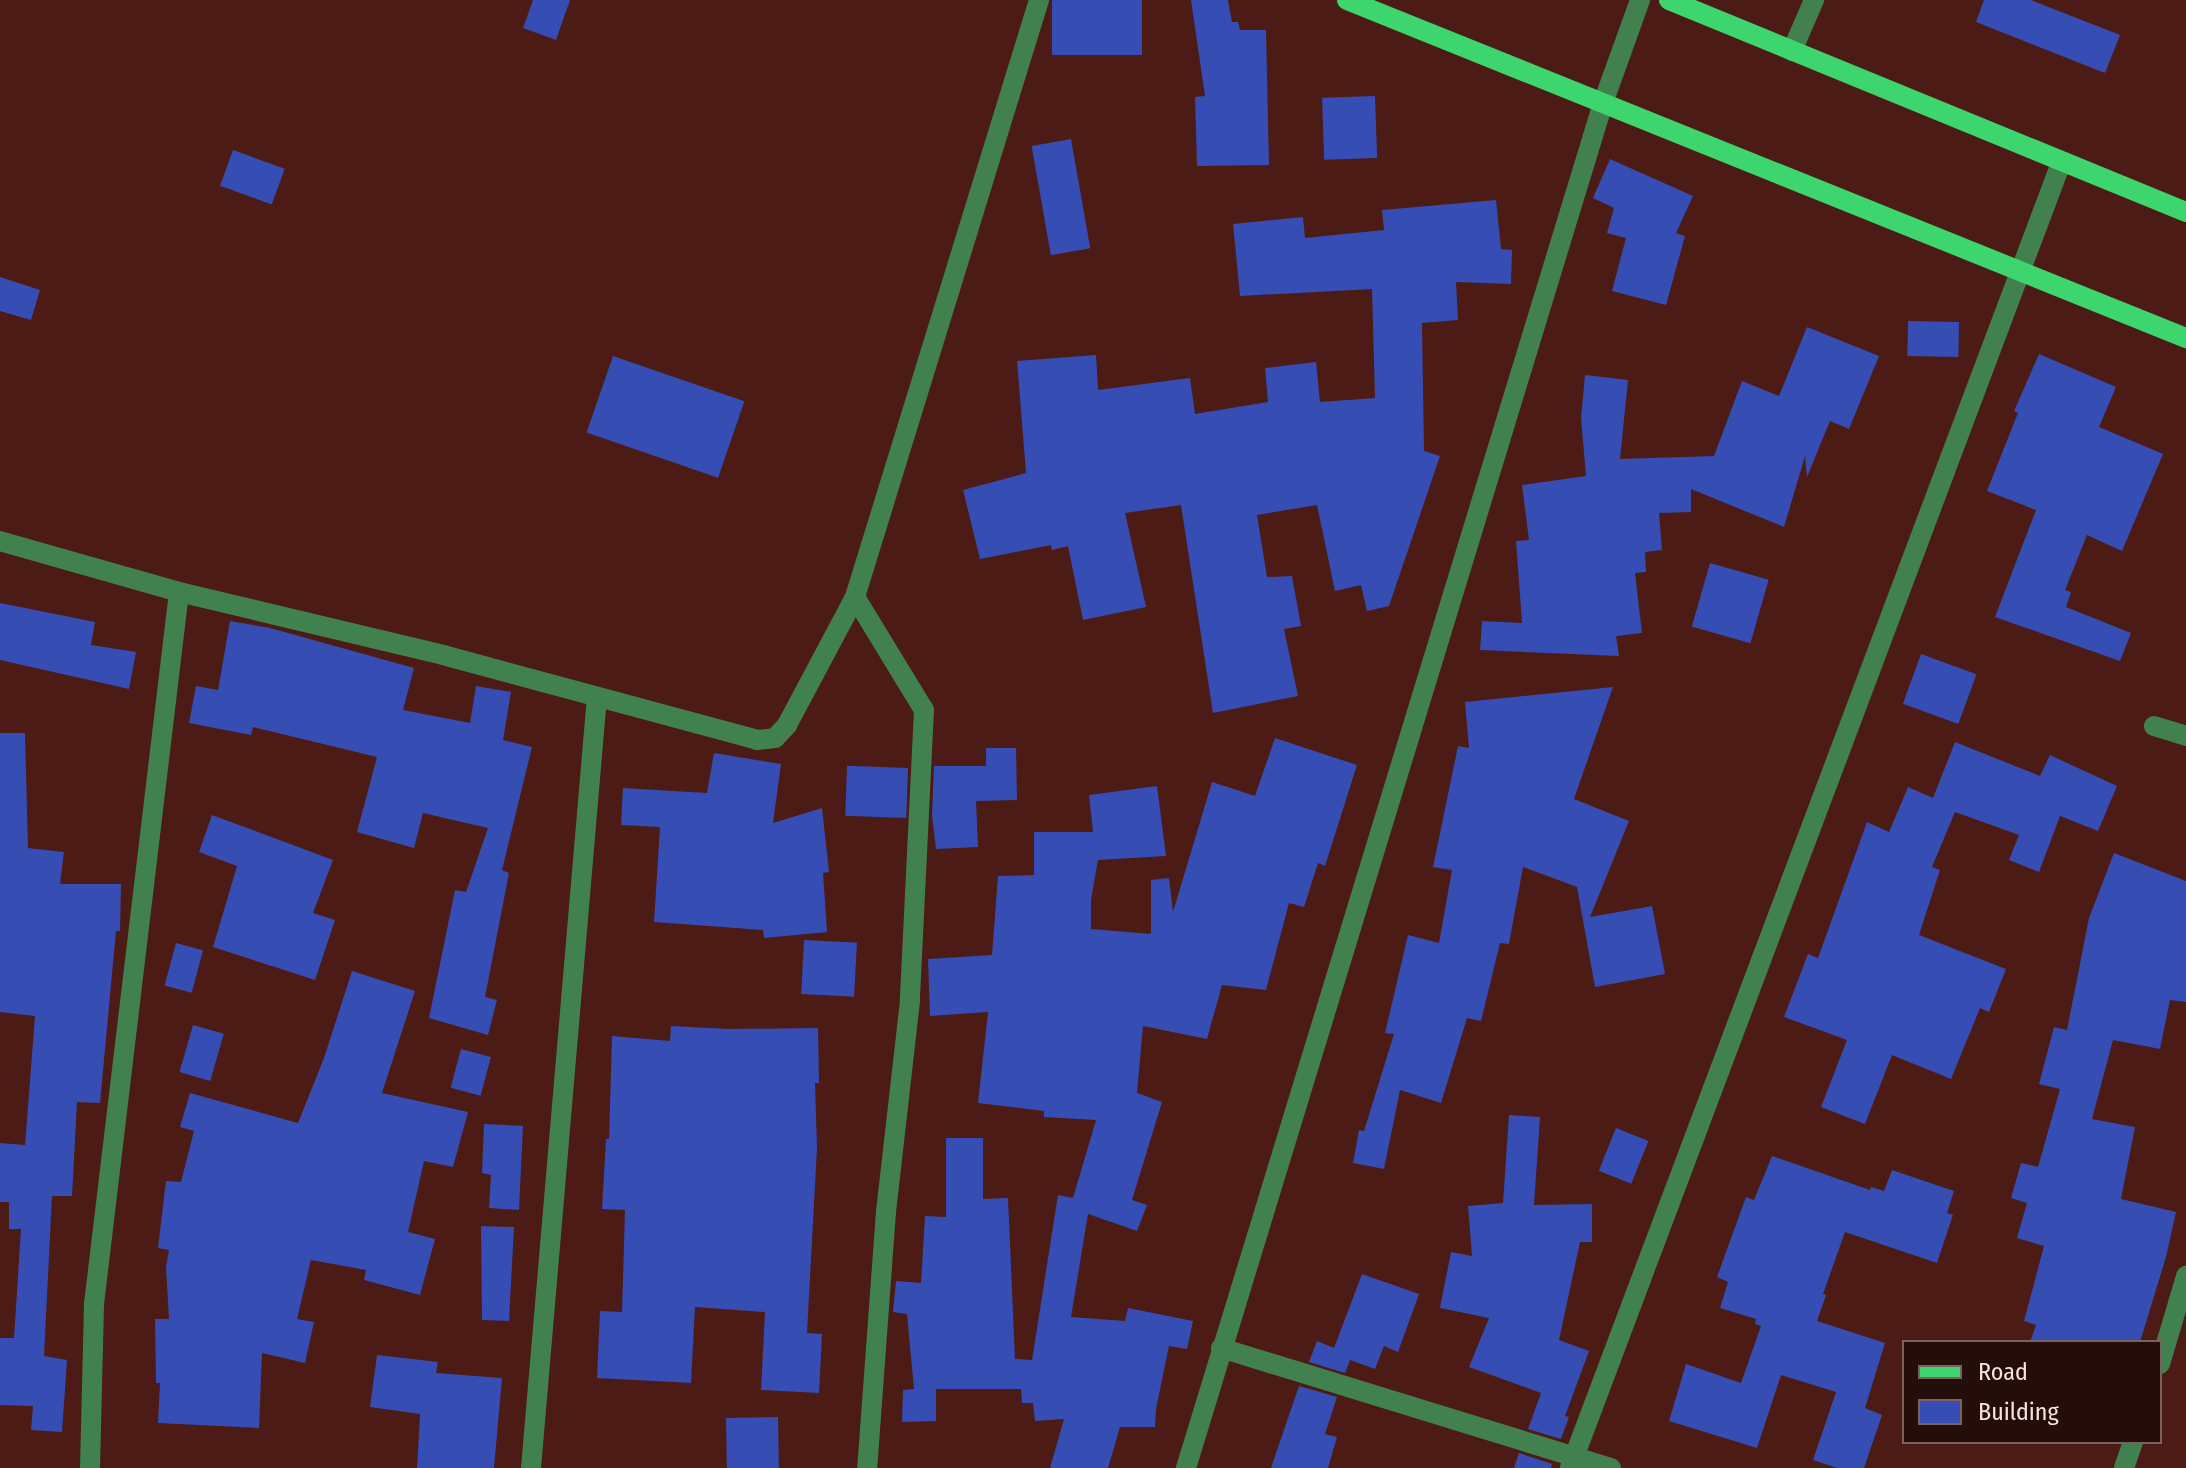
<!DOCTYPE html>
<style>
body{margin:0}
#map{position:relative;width:2186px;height:1468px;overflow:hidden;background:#4c1b15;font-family:"Fira Sans Condensed",sans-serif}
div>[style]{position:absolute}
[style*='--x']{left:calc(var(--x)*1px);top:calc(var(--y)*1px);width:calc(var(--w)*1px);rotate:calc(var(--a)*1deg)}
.building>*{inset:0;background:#364db4;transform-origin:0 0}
.minor>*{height:20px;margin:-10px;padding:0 10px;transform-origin:10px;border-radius:10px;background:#418150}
.major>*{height:20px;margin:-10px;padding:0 10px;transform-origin:10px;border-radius:10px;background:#3dd56d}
span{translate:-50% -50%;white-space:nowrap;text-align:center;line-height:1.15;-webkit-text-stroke:6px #240e0b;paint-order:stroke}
.legend{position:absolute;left:1902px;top:1340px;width:260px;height:104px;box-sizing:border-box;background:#240e0b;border:2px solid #7a625f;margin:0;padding:10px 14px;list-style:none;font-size:24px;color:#fbe0dc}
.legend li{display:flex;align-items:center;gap:16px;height:40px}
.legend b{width:40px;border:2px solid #7a625f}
</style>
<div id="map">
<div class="building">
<div style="clip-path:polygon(533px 0,570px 0,556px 40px,523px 28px)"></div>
<div style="left:1052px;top:0;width:90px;height:55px"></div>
<div style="clip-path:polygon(1191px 0,1228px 0,1232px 22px,1238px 22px,1240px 30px,1266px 30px,1269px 165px,1197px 166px,1195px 97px,1205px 96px)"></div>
<div style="clip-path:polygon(1984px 0,2031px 0,2120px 35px,2105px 73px,1976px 22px)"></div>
<div style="left:1375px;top:96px;width:62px;height:53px;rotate:88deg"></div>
<div style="left:1071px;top:139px;width:111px;height:40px;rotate:80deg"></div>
<div style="left:233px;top:150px;width:55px;height:38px;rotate:20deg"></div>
<div style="clip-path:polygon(1610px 159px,1693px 196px,1676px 233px,1685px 236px,1666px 305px,1612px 291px,1626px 238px,1607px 233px,1614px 208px,1593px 198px)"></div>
<div style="clip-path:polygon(1496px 200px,1501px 249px,1512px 250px,1511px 284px,1456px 282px,1458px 320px,1422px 323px,1424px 451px,1440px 456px,1389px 606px,1367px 611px,1361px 585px,1335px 591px,1317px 505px,1257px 515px,1267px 577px,1292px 576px,1301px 626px,1284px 629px,1298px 696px,1213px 713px,1181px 505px,1125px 513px,1146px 607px,1083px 620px,1068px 546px,1052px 550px,1051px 545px,980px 559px,963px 490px,1026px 473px,1017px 361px,1096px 355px,1098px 390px,1190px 378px,1195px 414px,1268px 402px,1265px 368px,1316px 362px,1320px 402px,1375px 398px,1372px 289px,1240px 296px,1233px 224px,1303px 217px,1305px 238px,1384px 230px,1382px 210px)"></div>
<div style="clip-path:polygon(0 277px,40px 290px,31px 320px,0 311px)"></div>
<div style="left:1908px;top:321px;width:51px;height:35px;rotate:1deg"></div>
<div style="clip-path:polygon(1807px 327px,1879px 356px,1849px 429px,1830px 421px,1807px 477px,1805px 456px,1784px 527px,1691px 489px,1691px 512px,1659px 513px,1662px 550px,1645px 552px,1646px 572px,1635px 573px,1642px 633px,1616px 636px,1619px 656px,1480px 650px,1482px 621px,1522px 623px,1516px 541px,1529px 540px,1522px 485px,1586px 476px,1581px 418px,1585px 375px,1628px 380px,1620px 459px,1714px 456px,1742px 381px,1779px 396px)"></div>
<div style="clip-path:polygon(2039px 354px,2116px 387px,2099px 427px,2163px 454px,2122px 551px,2087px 535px,2065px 590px,2071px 592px,2066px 607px,2131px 633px,2120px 661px,1995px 617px,2036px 510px,1987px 491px,2018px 413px,2014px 411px)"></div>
<div style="left:613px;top:356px;width:139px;height:81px;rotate:19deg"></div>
<div style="left:1710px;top:563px;width:61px;height:66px;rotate:16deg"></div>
<div style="clip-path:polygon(0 603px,95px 622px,91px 645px,136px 652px,129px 689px,0 660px)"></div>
<div style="clip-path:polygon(230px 621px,270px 628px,414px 668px,403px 710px,470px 723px,476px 686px,511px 692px,503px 740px,532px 747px,502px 870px,509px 873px,485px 997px,497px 1000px,488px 1035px,429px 1018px,455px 890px,466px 892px,488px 828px,423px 813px,414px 848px,357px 832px,377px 757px,253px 727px,251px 735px,189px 723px,196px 686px,218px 690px)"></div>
<div style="left:1921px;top:654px;width:59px;height:53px;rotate:20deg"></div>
<div style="clip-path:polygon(1613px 687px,1574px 799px,1629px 821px,1590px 917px,1652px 906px,1665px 974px,1595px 987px,1577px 887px,1523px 867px,1509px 944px,1500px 943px,1481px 1021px,1467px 1018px,1441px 1103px,1400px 1090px,1384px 1169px,1353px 1163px,1359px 1130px,1364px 1131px,1394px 1034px,1385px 1033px,1408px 935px,1439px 943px,1452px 870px,1433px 867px,1458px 746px,1469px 748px,1465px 702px)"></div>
<div style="clip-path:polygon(0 733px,25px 733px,28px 848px,64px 852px,60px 884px,121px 884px,120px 931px,116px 931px,100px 1103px,77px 1102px,72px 1196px,52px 1196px,44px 1356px,67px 1360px,62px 1432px,31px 1430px,33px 1406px,0 1405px,0 1338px,14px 1338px,21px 1229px,9px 1229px,9px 1202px,0 1202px,0 1143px,25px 1145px,35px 1016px,0 1012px)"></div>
<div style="clip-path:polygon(1275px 738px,1357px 765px,1325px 866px,1318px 863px,1304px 907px,1289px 903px,1266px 990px,1222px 985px,1207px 1039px,1143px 1026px,1137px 1093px,1162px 1102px,1132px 1200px,1147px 1205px,1137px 1231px,1088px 1214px,1071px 1317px,1125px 1321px,1128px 1308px,1193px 1321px,1187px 1349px,1169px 1346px,1156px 1409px,1155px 1427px,1120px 1427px,1108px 1468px,1050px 1468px,1064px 1419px,1035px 1421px,1033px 1403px,1022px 1403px,1021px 1389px,936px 1389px,936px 1421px,902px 1422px,903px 1390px,914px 1389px,907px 1314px,893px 1312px,896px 1281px,921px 1283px,925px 1216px,946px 1217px,946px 1138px,983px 1138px,983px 1199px,1008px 1198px,1015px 1359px,1032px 1360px,1058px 1195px,1073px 1198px,1096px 1120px,1044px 1117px,1044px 1111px,978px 1103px,988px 1012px,930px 1016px,928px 959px,992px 955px,998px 876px,1034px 875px,1034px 832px,1093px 832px,1089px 795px,1157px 786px,1166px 856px,1098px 860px,1091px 900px,1091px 929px,1151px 934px,1151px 880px,1169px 878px,1173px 912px,1212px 782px,1255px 796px)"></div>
<div style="clip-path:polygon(1955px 742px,2040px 776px,2050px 755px,2117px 786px,2098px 831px,2060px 816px,2039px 872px,2009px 860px,2019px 835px,1955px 812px,1932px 867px,1940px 870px,1919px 935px,2006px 969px,1989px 1012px,1980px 1008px,1951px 1079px,1892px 1055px,1865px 1124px,1821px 1107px,1847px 1040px,1784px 1017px,1808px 954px,1818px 958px,1867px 822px,1889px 832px,1908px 787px,1933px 798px)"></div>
<div style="clip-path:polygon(986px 748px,1016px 748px,1017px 800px,976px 801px,978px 847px,936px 849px,932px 816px,934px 766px,986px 766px)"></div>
<div style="clip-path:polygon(714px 753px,781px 764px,773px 823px,822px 808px,829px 872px,823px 873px,827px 932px,764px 938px,763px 930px,654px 922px,660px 827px,621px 825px,623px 788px,707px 793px)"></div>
<div style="left:908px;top:768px;width:50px;height:61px;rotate:92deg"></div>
<div style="clip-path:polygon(212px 815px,333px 860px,313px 913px,335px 920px,315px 980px,213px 947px,237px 866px,199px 852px)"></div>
<div style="clip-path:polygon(2114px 853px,2186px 881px,2186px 1002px,2170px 1000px,2160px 1049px,2113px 1040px,2092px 1119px,2135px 1127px,2121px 1199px,2176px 1212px,2166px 1257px,2140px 1342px,2030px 1342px,2036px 1325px,2024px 1321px,2044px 1246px,2017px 1238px,2027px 1203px,2011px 1198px,2021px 1163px,2038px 1167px,2060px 1089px,2039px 1084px,2054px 1027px,2067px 1030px,2089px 918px)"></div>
<div style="left:804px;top:940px;width:53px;height:54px;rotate:3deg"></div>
<div style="left:176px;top:943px;width:28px;height:44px;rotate:15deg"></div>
<div style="clip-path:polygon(352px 971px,415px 991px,382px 1093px,468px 1112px,453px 1167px,424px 1161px,408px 1232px,435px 1239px,420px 1295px,364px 1280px,366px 1270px,311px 1260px,297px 1319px,314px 1322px,305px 1363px,262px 1353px,259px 1428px,158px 1423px,160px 1383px,156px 1383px,155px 1319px,169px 1319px,166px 1267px,169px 1250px,158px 1248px,166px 1181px,181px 1182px,194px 1131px,180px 1127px,190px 1093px,298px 1123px,324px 1058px)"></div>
<div style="left:193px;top:1025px;width:32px;height:49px;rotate:16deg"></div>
<div style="clip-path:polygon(671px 1026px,729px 1029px,818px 1028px,819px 1083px,815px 1083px,817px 1148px,807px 1333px,822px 1334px,819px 1393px,761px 1390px,765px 1312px,695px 1307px,691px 1383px,597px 1378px,600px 1311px,622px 1312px,625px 1210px,602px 1209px,606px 1139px,609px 1139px,612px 1036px,670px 1041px)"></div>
<div style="left:461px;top:1049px;width:31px;height:40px;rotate:15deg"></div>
<div style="clip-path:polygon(1509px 1115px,1540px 1117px,1534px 1205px,1592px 1204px,1592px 1242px,1580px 1242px,1559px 1340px,1589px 1351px,1565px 1416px,1569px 1417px,1561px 1439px,1528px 1429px,1541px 1393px,1469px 1367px,1489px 1318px,1440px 1308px,1451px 1252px,1472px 1256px,1468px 1206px,1503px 1203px)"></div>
<div style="clip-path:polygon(484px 1124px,523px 1126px,519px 1210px,489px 1208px,491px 1175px,482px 1173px)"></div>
<div style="left:1616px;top:1128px;width:35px;height:46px;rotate:22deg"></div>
<div style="clip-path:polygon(1772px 1156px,1870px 1190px,1871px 1187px,1884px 1191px,1892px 1170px,1954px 1191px,1947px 1213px,1953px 1215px,1937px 1263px,1845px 1232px,1823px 1294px,1826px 1295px,1817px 1321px,1885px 1343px,1865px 1408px,1882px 1415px,1864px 1468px,1837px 1468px,1813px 1460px,1836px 1392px,1781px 1375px,1757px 1448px,1669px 1421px,1686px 1364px,1741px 1383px,1761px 1326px,1755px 1324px,1756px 1319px,1720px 1308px,1728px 1282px,1717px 1277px,1746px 1197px,1754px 1200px)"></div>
<div style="clip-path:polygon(481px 1226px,514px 1227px,509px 1321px,482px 1320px)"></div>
<div style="clip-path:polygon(1362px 1274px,1419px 1294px,1398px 1352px,1384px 1346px,1375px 1369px,1350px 1360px,1345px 1373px,1309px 1362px,1317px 1341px,1334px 1348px)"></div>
<div style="clip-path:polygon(377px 1355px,438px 1362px,436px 1373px,502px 1378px,494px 1468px,417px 1468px,420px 1414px,370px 1407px)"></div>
<div style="clip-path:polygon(1299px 1386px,1337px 1397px,1325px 1434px,1337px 1437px,1328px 1468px,1271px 1468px)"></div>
<div style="left:778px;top:1417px;width:51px;height:52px;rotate:89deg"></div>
<div style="clip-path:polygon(1519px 1453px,1552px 1464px,1551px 1468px,1514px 1468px)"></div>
</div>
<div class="minor">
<div style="--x:1792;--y:51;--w:56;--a:-66.7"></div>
<div style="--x:0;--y:541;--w:186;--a:15.9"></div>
<div style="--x:179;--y:592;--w:271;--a:13.4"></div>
<div style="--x:443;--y:655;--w:325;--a:15.1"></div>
<div style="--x:757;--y:740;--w:18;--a:-6"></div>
<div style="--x:775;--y:738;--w:18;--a:-47"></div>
<div style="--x:787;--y:725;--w:145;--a:-62"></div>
<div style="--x:855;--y:597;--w:625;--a:-72.87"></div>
<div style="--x:855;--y:597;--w:132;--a:58.6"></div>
<div style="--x:924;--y:710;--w:291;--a:92.8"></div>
<div style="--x:910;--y:1001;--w:212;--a:96.5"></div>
<div style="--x:886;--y:1212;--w:257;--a:94.2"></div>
<div style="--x:2154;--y:726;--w:34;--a:17"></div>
<div style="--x:1221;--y:1348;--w:408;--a:17.1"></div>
<div style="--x:2160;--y:1364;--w:92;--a:-73.5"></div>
<div style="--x:90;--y:1468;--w:164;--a:-88.6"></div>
<div style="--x:94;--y:1304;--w:717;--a:-83.19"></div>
<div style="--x:531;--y:1468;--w:774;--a:-85.11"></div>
<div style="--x:1186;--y:1468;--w:1427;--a:-73.01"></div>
<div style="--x:1603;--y:103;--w:109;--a:-70.2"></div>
<div style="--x:1570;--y:1468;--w:1394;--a:-69.38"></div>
<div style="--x:2124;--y:1468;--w:28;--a:-71"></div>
</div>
<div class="major">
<div style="--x:1347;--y:0;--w:905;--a:21.94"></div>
<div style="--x:1669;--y:0;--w:559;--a:22.3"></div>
</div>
<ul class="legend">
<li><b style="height:10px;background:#3dd56d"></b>Road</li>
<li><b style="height:22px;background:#364db4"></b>Building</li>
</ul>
</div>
